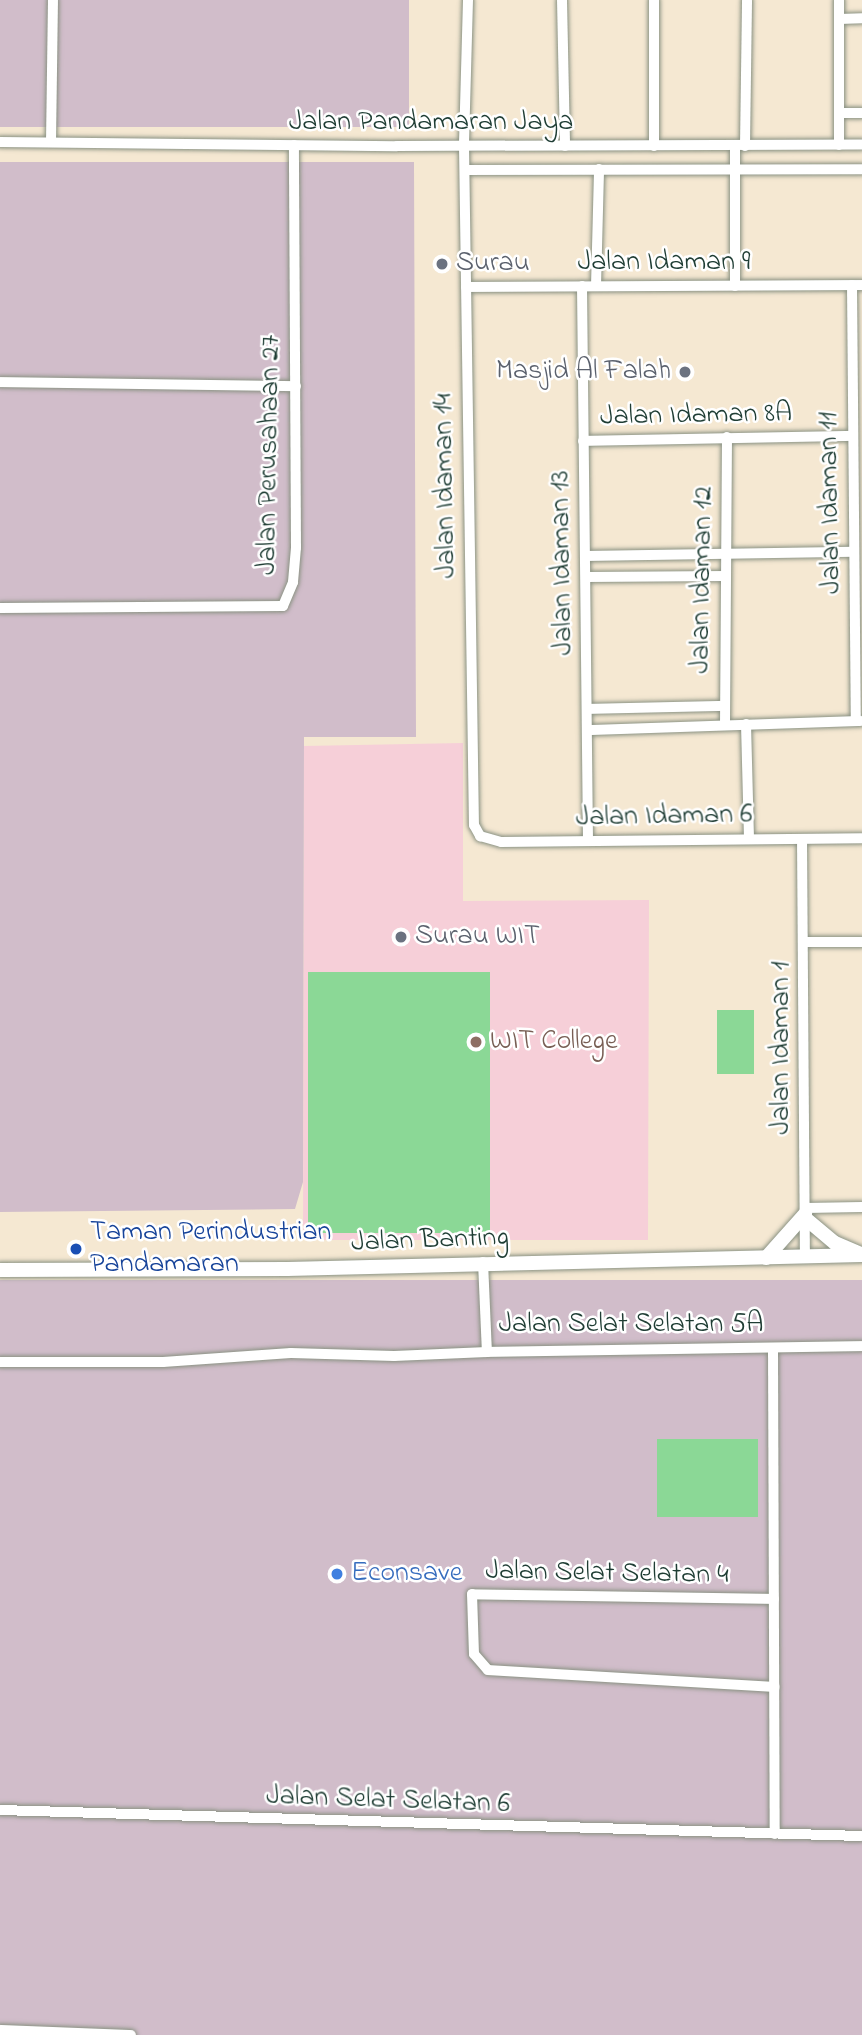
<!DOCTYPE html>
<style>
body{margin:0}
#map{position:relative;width:862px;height:2035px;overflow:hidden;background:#f5e8d2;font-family:"Indie Flower",sans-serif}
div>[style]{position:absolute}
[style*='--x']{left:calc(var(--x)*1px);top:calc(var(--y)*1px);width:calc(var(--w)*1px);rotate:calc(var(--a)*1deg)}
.built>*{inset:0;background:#f6cfd8}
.industrial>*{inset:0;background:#d1bdca;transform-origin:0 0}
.green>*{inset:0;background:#8bd896;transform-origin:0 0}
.roads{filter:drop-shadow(0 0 2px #8a9283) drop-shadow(0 0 2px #8a9283)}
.street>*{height:10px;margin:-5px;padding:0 5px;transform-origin:5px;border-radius:5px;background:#fff}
.secondary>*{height:14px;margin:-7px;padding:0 7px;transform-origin:7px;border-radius:7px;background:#fff}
.dots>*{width:19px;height:19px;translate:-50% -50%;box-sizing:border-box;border:4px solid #fff;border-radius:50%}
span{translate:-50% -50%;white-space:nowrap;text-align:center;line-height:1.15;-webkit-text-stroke:5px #fff;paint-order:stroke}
.street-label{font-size:28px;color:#1f3d34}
.worship-label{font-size:28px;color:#5b616d}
.left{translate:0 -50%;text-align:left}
.right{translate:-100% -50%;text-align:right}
.education-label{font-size:28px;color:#785e54}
.transit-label{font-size:28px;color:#164399}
.shop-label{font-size:28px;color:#366cbe}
</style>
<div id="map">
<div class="built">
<div style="clip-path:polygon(463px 743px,463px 901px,649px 900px,648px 1240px,303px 1240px,304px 746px)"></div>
</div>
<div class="industrial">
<div style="left:0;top:0;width:409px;height:127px"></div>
<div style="clip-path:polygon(0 162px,414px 162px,416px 737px,304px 737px,303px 1182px,295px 1209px,0 1212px)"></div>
<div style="left:862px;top:1280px;width:755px;height:862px;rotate:90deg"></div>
</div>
<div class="green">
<div style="left:490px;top:972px;width:261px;height:182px;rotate:90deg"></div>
<div style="left:717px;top:1010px;width:37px;height:64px"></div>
<div style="left:657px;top:1439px;width:101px;height:78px"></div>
</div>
<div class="roads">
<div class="street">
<div style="--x:468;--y:0;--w:146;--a:91.6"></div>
<div style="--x:464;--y:146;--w:679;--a:89.16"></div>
<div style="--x:474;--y:825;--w:13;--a:61"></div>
<div style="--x:480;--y:836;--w:22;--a:16"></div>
<div style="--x:501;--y:842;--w:361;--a:-0.6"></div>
<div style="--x:562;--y:0;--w:146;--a:88.8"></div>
<div style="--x:839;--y:0;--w:145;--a:90"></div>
<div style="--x:839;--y:19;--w:23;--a:-2"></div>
<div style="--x:839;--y:113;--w:23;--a:0"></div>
<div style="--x:0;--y:142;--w:397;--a:0.6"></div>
<div style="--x:397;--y:146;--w:465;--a:-0.2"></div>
<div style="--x:51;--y:142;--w:142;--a:-89.2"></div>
<div style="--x:654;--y:146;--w:146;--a:-90"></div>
<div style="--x:745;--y:146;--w:146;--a:-89.2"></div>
<div style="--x:465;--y:170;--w:397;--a:-0.1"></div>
<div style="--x:852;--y:285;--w:436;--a:89.5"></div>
<div style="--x:582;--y:286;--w:554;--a:89.38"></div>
<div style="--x:596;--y:286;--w:117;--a:-88.5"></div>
<div style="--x:735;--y:286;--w:140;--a:-90"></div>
<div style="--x:466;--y:287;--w:396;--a:-0.3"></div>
<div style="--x:0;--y:382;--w:296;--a:0.8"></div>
<div style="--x:583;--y:441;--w:270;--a:-1.1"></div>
<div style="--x:585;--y:556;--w:269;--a:-0.9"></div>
<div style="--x:586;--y:577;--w:140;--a:-0.4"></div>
<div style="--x:0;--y:608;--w:283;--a:-0.4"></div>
<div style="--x:283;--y:606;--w:26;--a:-67"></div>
<div style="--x:293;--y:582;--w:34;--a:-85"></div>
<div style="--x:296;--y:548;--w:403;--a:-90.3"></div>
<div style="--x:589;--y:709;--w:135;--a:-1.3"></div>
<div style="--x:725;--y:724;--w:287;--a:-89.6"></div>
<div style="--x:746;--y:724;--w:114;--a:88.5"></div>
<div style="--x:589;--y:730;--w:272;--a:-1.9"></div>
<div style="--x:802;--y:839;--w:418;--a:89.6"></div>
<div style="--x:805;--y:942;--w:57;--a:0"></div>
<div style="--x:805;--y:1208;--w:57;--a:-1"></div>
<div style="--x:483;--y:1262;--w:90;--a:87.5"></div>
<div style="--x:487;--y:1352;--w:375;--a:-0.9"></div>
<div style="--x:773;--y:1348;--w:486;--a:89.8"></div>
<div style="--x:0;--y:1362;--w:163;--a:0"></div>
<div style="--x:163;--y:1362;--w:128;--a:-4"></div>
<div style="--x:291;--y:1353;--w:103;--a:1.7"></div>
<div style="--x:394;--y:1356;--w:93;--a:-2.5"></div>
<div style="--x:774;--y:1599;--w:302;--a:-179.1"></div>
<div style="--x:472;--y:1594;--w:60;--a:88.1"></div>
<div style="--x:474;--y:1654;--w:21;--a:49"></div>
<div style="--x:488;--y:1670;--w:287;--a:3.4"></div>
<div style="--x:0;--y:1810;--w:862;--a:1.73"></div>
<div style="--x:0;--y:2030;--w:131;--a:2.2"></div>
</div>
<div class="secondary">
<div style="--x:805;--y:1218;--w:39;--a:40"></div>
<div style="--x:835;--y:1243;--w:26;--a:23"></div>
<div style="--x:766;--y:1258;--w:59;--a:-48.4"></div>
<div style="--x:0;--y:1270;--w:287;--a:-0.2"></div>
<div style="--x:287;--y:1269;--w:575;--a:-1.39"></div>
</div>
</div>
<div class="dots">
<div style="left:442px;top:264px;background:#6b7280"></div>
<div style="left:685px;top:372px;background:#6b7280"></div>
<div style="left:401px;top:937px;background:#6b7280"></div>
<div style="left:476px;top:1042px;background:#8d6e63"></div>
<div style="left:76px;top:1249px;background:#1a4fb4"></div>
<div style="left:337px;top:1574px;background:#3f7fe0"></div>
</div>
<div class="street-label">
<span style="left:431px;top:123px">Jalan Pandamaran Jaya</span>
<span style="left:664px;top:263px">Jalan Idaman 9</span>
<span style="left:696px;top:416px;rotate:-1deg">Jalan Idaman 8A</span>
<span style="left:270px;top:455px;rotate:-89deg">Jalan Perusahaan 27</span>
<span style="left:446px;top:486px;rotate:-91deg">Jalan Idaman 14</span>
<span style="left:831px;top:503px;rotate:-91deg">Jalan Idaman 11</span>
<span style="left:563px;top:563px;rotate:-91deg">Jalan Idaman 13</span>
<span style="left:703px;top:580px;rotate:-89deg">Jalan Idaman 12</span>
<span style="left:664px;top:817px;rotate:-1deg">Jalan Idaman 6</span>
<span style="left:782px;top:1048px;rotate:-90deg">Jalan Idaman 1</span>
<span style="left:430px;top:1241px;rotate:-2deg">Jalan Banting</span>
<span style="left:631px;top:1325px">Jalan Selat Selatan 5A</span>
<span style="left:607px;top:1574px;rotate:1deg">Jalan Selat Selatan 4</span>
<span style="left:388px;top:1801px;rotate:2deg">Jalan Selat Selatan 6</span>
</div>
<div class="worship-label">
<span class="left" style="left:456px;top:264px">Surau</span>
<span class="right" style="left:671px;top:372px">Masjid Al Falah</span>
<span class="left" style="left:415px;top:937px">Surau WIT</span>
</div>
<div class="education-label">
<span class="left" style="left:490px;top:1042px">WIT College</span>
</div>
<div class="transit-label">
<span class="left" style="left:90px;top:1249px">Taman Perindustrian<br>Pandamaran</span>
</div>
<div class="shop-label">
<span class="left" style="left:351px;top:1574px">Econsave</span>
</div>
</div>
